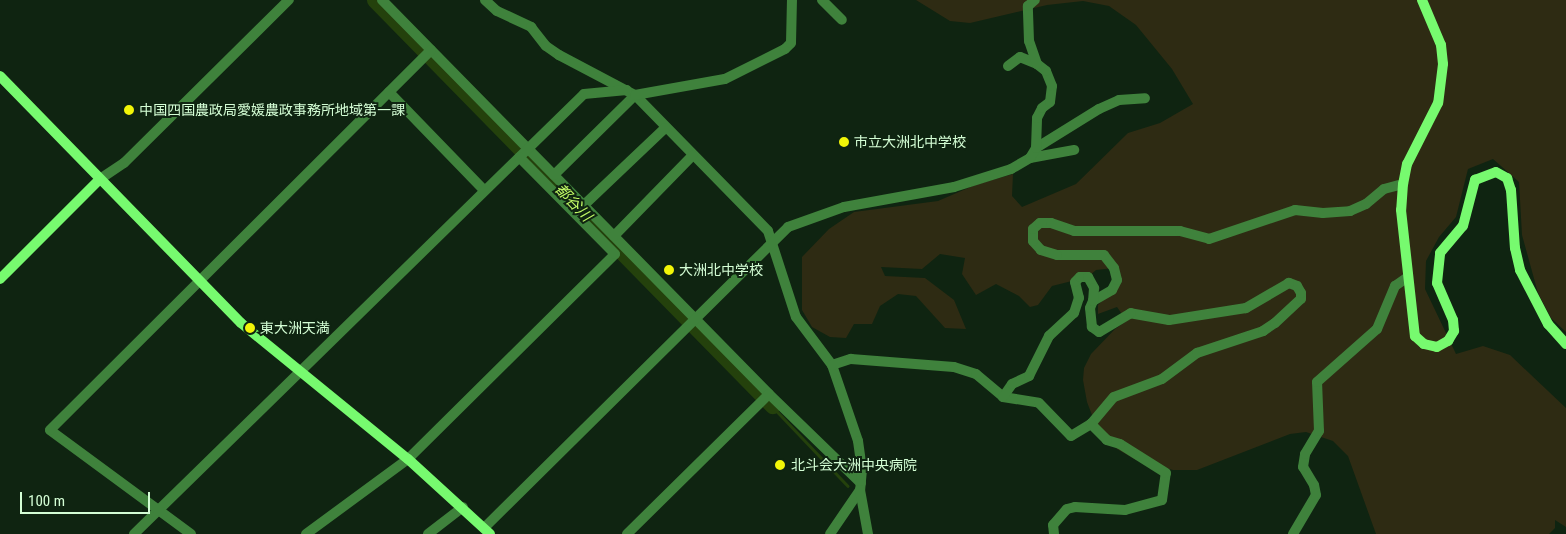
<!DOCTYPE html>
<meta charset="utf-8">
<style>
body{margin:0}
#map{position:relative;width:1566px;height:534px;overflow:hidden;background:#0f2411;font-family:"Roboto Condensed","Noto Sans JP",sans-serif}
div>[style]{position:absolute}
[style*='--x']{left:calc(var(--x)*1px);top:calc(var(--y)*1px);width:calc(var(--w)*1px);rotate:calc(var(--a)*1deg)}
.green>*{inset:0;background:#2e2b13}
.stream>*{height:2.5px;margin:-1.25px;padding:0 1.25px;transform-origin:1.25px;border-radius:1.25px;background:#24410c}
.river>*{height:15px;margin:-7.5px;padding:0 7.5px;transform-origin:7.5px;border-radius:7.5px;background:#24410c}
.street>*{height:10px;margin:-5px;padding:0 5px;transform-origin:5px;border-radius:5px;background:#3f823c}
.secondary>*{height:10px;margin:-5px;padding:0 5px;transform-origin:5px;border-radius:5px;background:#77fa6f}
.dots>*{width:14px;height:14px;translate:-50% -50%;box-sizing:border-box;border:2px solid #0f2411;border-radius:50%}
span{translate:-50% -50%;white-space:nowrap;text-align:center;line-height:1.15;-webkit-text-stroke:4px #0f2411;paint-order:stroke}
.poi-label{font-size:14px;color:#d4fed5}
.left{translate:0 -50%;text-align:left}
.water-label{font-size:15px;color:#c2fa66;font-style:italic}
.scale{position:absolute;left:20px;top:492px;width:130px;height:22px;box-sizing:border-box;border:2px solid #d4fed5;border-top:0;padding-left:6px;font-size:15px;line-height:18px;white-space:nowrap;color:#d4fed5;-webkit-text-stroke:4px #0f2411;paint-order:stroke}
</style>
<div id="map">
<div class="green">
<div style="clip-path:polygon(916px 0,1566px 0,1566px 332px,1551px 318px,1538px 293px,1522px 235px,1519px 182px,1493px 159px,1468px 169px,1456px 217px,1439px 237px,1426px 261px,1425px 289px,1456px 354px,1483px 346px,1510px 355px,1566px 408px,1566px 527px,1555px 520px,1555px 528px,1549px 534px,1376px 534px,1348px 456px,1333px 441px,1306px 432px,1290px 434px,1197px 470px,1173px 470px,1136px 460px,1117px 449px,1097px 428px,1087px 402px,1083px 380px,1084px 368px,1091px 354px,1115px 329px,1138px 313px,1124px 317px,1117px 307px,1098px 314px,1098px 305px,1112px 290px,1114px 268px,1096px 270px,1088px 277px,1052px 286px,1038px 305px,1030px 307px,1019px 296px,996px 284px,976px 295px,962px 274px,965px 258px,940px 254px,922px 269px,881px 267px,885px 276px,925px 278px,954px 300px,966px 329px,945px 328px,916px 296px,898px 294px,880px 306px,872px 324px,854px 324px,846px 338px,830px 337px,812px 327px,802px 310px,802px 257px,829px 229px,854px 212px,938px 201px,975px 185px,1013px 174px,1012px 196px,1022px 207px,1076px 184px,1128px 133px,1160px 123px,1193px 104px,1172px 69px,1136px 25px,1109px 6px,1083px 1px,1047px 5px,970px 23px,950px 21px)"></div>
</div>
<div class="stream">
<div style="--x:772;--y:406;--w:110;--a:46.5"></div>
</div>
<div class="river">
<div style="--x:374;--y:0;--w:569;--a:45.57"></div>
</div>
<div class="street">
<div style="--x:382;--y:0;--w:552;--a:45.51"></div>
<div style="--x:769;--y:394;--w:128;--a:44.1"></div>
<div style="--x:485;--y:0;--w:16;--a:43"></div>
<div style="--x:497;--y:11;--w:38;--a:25"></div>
<div style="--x:531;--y:27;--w:24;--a:52"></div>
<div style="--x:546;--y:46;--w:16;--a:35"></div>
<div style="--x:559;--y:55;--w:86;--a:27.8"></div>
<div style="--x:635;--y:95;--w:190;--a:45.6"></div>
<div style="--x:768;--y:231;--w:90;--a:72"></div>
<div style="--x:796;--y:317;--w:60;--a:53.1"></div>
<div style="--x:832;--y:365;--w:80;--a:71.1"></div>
<div style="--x:858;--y:441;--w:28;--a:82"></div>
<div style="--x:862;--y:469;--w:21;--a:95"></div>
<div style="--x:860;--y:490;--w:53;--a:124.3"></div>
<div style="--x:822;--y:0;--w:28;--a:45"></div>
<div style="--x:1008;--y:66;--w:15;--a:-37"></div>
<div style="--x:1020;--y:57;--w:18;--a:22"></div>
<div style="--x:389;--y:92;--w:136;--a:45.9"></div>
<div style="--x:1036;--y:148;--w:74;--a:-31.8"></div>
<div style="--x:1099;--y:109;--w:22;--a:-24"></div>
<div style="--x:1119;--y:100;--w:26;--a:-4"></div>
<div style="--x:1030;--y:158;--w:45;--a:-10.3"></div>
<div style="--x:554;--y:175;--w:114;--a:-44.6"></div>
<div style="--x:635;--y:95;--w:91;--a:-10.1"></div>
<div style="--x:725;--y:79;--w:67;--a:-26.6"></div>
<div style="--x:785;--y:49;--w:8;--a:-45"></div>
<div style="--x:791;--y:43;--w:43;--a:-88.7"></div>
<div style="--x:100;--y:179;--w:29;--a:-34"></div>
<div style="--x:124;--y:163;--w:232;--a:-44.7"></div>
<div style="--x:584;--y:205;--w:112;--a:-43.5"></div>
<div style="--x:614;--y:236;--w:112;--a:-45.7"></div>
<div style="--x:832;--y:365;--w:20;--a:-18"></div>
<div style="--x:851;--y:359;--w:103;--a:4.4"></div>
<div style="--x:954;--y:367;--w:23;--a:18"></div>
<div style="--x:976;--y:374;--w:35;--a:40"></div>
<div style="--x:1003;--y:397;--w:36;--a:9"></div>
<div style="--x:1039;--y:403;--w:46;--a:45.9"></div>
<div style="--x:1071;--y:436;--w:23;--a:-31"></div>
<div style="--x:1091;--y:424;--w:35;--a:-50"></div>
<div style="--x:1114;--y:397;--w:51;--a:-20.6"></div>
<div style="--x:1162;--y:379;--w:44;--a:-36.6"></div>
<div style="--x:1197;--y:353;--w:70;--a:-18.4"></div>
<div style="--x:1263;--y:331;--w:14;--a:-34"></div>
<div style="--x:1275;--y:323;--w:35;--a:-43"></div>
<div style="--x:1301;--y:299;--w:6;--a:-90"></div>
<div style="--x:1301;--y:293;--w:8;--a:-120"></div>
<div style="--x:1297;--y:286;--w:9;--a:-159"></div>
<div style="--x:1289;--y:283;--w:50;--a:149.8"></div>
<div style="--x:1246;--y:308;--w:78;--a:171.1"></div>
<div style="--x:1169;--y:320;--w:39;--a:-170"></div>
<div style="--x:1131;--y:313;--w:37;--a:149"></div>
<div style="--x:1099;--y:332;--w:9;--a:-144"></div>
<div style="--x:1092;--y:327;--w:19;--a:-96"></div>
<div style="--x:1090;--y:308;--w:8;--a:-67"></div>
<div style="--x:1093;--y:301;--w:22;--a:-30"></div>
<div style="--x:1112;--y:290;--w:11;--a:-63"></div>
<div style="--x:1117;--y:280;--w:12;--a:-104"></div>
<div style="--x:1114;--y:268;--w:16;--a:-128"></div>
<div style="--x:1104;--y:255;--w:47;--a:180"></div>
<div style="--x:1057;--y:255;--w:17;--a:-163"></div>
<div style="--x:1041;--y:250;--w:12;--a:-132"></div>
<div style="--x:1033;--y:241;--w:12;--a:-90"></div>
<div style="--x:1033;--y:229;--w:9;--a:-41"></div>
<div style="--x:1040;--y:223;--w:11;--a:0"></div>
<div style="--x:1051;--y:223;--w:24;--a:19"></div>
<div style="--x:1074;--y:231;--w:106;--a:0"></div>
<div style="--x:1180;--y:231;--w:30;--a:15"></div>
<div style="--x:1209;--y:239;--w:91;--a:-18.6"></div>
<div style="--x:1295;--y:210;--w:28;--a:6"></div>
<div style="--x:1323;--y:213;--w:27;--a:-4"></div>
<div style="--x:1350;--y:211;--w:17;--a:-24"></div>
<div style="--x:1366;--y:204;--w:23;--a:-40"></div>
<div style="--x:1384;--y:189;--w:20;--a:-15"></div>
<div style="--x:1003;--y:397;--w:16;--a:-55"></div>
<div style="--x:1012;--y:384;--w:19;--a:-25"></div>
<div style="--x:1029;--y:376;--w:45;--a:-63.4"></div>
<div style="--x:1049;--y:336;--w:34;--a:-43"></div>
<div style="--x:1074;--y:313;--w:16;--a:-72"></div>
<div style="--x:1079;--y:298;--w:16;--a:-104"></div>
<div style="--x:1075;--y:282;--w:7;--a:-45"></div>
<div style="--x:1080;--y:277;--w:8;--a:0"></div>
<div style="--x:1088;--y:277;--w:13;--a:61"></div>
<div style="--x:1094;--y:288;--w:13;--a:94"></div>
<div style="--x:860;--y:490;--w:45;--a:79.7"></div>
<div style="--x:484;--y:528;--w:428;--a:-44.7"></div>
<div style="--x:788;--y:227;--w:59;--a:-19.7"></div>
<div style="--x:844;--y:207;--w:112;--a:-10.3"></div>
<div style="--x:954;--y:187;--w:60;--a:-17.5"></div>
<div style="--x:1011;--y:169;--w:22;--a:-30"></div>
<div style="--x:1030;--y:158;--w:12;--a:-59"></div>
<div style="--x:1036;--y:148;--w:30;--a:-88"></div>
<div style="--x:1037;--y:118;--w:11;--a:-63"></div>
<div style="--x:1042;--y:108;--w:10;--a:-37"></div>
<div style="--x:1050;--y:102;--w:16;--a:-83"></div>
<div style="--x:1052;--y:86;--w:16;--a:-112"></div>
<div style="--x:1046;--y:71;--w:11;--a:-142"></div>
<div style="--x:1037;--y:64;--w:24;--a:-109"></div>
<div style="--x:1029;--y:41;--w:35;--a:-92"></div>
<div style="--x:1028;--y:6;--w:9;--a:-41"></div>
<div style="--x:134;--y:534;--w:629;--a:-44.36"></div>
<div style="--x:584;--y:94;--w:43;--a:-5.3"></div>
<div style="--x:191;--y:534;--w:175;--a:-143.6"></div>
<div style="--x:50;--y:430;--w:538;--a:-44.92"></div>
<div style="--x:306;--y:534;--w:127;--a:-36.3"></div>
<div style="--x:408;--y:459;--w:291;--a:-44.7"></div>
<div style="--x:615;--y:254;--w:136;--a:-134.7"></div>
<div style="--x:428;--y:534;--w:44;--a:-37.6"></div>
<div style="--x:627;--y:534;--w:199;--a:-44.6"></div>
<div style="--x:1054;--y:534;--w:9;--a:-96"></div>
<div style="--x:1053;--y:525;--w:21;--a:-49"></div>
<div style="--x:1067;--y:509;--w:8;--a:-14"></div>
<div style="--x:1075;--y:507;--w:50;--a:3.4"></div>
<div style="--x:1125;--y:510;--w:38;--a:-15"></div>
<div style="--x:1162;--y:500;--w:27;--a:-82"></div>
<div style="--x:1166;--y:473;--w:54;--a:-147.8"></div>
<div style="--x:1120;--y:444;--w:14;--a:-163"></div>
<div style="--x:1107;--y:440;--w:23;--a:-135"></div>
<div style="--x:1293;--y:534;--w:45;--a:-59.5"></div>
<div style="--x:1316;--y:495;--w:10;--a:-101"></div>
<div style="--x:1314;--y:485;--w:21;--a:-121"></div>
<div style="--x:1303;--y:467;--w:13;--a:-81"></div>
<div style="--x:1305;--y:454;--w:27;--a:-59"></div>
<div style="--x:1319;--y:431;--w:49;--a:-92.3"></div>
<div style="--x:1317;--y:382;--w:80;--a:-41.5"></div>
<div style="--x:1377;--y:329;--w:47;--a:-67.3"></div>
<div style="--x:1395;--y:286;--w:16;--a:-35"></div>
</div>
<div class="secondary">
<div style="--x:1422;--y:0;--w:49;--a:67.1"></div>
<div style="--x:1441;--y:45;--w:19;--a:84"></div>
<div style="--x:1443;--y:64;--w:39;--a:97"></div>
<div style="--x:1438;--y:103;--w:68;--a:116.9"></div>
<div style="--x:1407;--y:164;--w:20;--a:101"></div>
<div style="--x:1403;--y:184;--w:26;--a:94"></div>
<div style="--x:1401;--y:210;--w:127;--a:83.7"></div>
<div style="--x:1415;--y:336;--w:12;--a:42"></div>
<div style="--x:1424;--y:344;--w:13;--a:13"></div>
<div style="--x:1437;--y:347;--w:13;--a:-29"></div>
<div style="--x:1448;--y:341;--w:12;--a:-59"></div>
<div style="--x:1454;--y:331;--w:11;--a:-95"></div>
<div style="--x:1453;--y:320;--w:40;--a:-113.4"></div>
<div style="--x:1437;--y:283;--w:30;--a:-84"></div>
<div style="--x:1440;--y:253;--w:35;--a:-50"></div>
<div style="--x:1463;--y:226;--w:48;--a:-75.4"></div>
<div style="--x:1475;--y:180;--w:22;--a:-21"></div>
<div style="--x:1496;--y:172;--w:13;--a:29"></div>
<div style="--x:1507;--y:178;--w:13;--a:72"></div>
<div style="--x:1511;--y:190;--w:58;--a:86.1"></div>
<div style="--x:1515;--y:248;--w:23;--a:77"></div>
<div style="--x:1520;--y:270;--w:61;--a:62.6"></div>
<div style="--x:1548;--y:324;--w:27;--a:48"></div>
<div style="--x:0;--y:76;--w:345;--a:45.7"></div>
<div style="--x:241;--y:323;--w:215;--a:39.2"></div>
<div style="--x:408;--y:459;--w:111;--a:42.4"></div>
<div style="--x:0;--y:279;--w:141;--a:-45"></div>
</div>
<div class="dots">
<div style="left:129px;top:110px;background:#f2f508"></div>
<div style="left:844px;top:142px;background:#f2f508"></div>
<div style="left:669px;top:270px;background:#f2f508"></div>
<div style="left:250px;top:328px;background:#f2f508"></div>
<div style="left:780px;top:465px;background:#f2f508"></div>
</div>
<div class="poi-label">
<span class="left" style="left:139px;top:110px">中国四国農政局愛媛農政事務所地域第一課</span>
<span class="left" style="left:854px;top:142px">市立大洲北中学校</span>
<span class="left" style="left:679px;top:270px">大洲北中学校</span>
<span class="left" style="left:260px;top:328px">東大洲天満</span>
<span class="left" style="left:791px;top:465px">北斗会大洲中央病院</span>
</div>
<div class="water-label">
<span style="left:573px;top:203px;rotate:46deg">都谷川</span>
</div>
<div class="scale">100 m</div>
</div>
